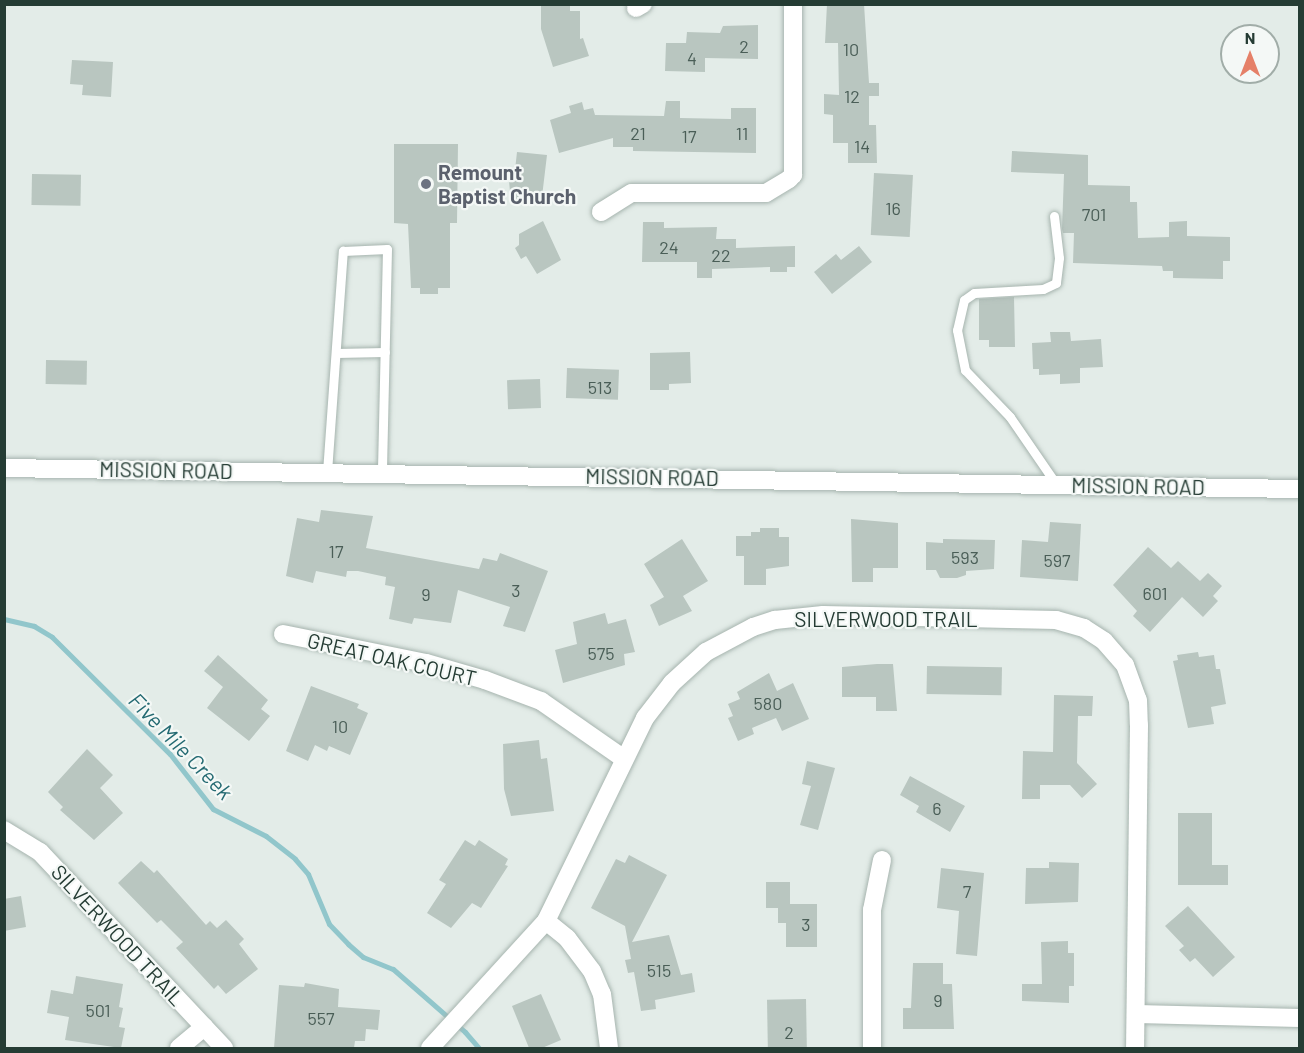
<!DOCTYPE html>
<style>
body{margin:0}
#map{position:relative;width:1304px;height:1053px;overflow:hidden;background:#e3ece8;font-family:Barlow,sans-serif}
div>[style]{position:absolute}
[style*='--x']{left:calc(var(--x)*1px);top:calc(var(--y)*1px);width:calc(var(--w)*1px);rotate:calc(var(--a)*1deg)}
.stream>*{height:5px;margin:-2.5px;padding:0 2.5px;transform-origin:2.5px;border-radius:2.5px;background:#91c6cb}
.building>*{inset:0;background:#b9c6c0;transform-origin:0 0}
.roads{filter:drop-shadow(0 0 2px #a6b4ae) drop-shadow(0 0 2px #a6b4ae)}
.service>*{height:9px;margin:-4.5px;padding:0 4.5px;transform-origin:4.5px;border-radius:4.5px;background:#fff}
.minor>*{height:18px;margin:-9px;padding:0 9px;transform-origin:9px;border-radius:9px;background:#fff}
.tertiary>*{height:18px;margin:-9px;padding:0 9px;transform-origin:9px;border-radius:9px;background:#fff}
.dots>*{width:16px;height:16px;translate:-50% -50%;box-sizing:border-box;border:3px solid #f4f8f6;border-radius:50%}
span{translate:-50% -50%;white-space:nowrap;text-align:center;line-height:1.15;-webkit-text-stroke:4.5px #f4f8f6;paint-order:stroke}
.number-label{font-size:18px;color:#4a5e57}
.number-label span{-webkit-text-stroke-width:0}
.worship-label{font-size:21px;color:#5b616d;font-weight:700}
.left{translate:0 -50%;text-align:left}
.street-label{font-size:21px;color:#253c34}
.water-label{font-size:22px;color:#246a72;font-style:italic}
.frame{position:absolute;inset:0;border:6px solid #253c34;pointer-events:none}
.north{position:absolute;left:1220px;top:24px;width:60px;height:60px;box-sizing:border-box;background:#f4f8f6;border:2px solid #a1ada8;border-radius:50%;rotate:0deg;font-size:16px;font-weight:700;line-height:24px;text-align:center;color:#253c34}
.north::after{content:'';display:block;margin:auto;width:21px;height:27px;background:#e58068;clip-path:polygon(50% 0,100% 100%,50% 72%,0 100%)}
</style>
<div id="map">
<div class="stream">
<div style="--x:4;--y:619;--w:31;--a:13"></div>
<div style="--x:34;--y:626;--w:21;--a:31"></div>
<div style="--x:52;--y:637;--w:166;--a:44.8"></div>
<div style="--x:170;--y:754;--w:70;--a:52"></div>
<div style="--x:213;--y:809;--w:59;--a:27"></div>
<div style="--x:266;--y:836;--w:37;--a:38"></div>
<div style="--x:295;--y:859;--w:20;--a:49"></div>
<div style="--x:308;--y:874;--w:54;--a:67.2"></div>
<div style="--x:329;--y:924;--w:28;--a:46"></div>
<div style="--x:348;--y:944;--w:20;--a:41"></div>
<div style="--x:363;--y:957;--w:32;--a:22"></div>
<div style="--x:393;--y:969;--w:96;--a:41.2"></div>
<div style="--x:465;--y:1032;--w:21;--a:49"></div>
</div>
<div class="building">
<div style="clip-path:polygon(541px 4px,570px 4px,570px 11px,580px 11px,580px 39px,583px 38px,589px 56px,553px 67px,541px 29px)"></div>
<div style="clip-path:polygon(827px 4px,864px 4px,869px 83px,879px 83px,879px 96px,869px 96px,869px 125px,876px 125px,877px 163px,848px 163px,848px 143px,833px 143px,833px 115px,824px 114px,824px 94px,839px 95px,838px 43px,825px 43px)"></div>
<div style="clip-path:polygon(758px 25px,758px 59px,705px 58px,705px 72px,665px 71px,666px 43px,686px 43px,687px 32px,720px 33px,723px 26px)"></div>
<div style="clip-path:polygon(72px 60px,113px 62px,111px 97px,82px 95px,83px 85px,70px 84px)"></div>
<div style="clip-path:polygon(666px 101px,680px 101px,680px 118px,731px 119px,731px 108px,756px 108px,756px 153px,633px 151px,633px 147px,613px 147px,613px 138px,559px 153px,550px 120px,571px 113px,569px 106px,582px 102px,584px 110px,593px 108px,595px 115px,664px 116px)"></div>
<div style="clip-path:polygon(394px 144px,458px 144px,457px 223px,450px 223px,450px 288px,438px 288px,438px 294px,420px 294px,420px 288px,411px 288px,408px 224px,394px 223px)"></div>
<div style="clip-path:polygon(1012px 151px,1088px 155px,1088px 185px,1130px 186px,1130px 202px,1137px 202px,1138px 238px,1169px 237px,1169px 222px,1187px 221px,1187px 236px,1230px 237px,1230px 261px,1223px 261px,1223px 279px,1173px 278px,1173px 271px,1163px 271px,1162px 266px,1073px 263px,1074px 233px,1063px 233px,1062px 229px,1064px 174px,1011px 172px)"></div>
<div style="clip-path:polygon(517px 152px,547px 155px,541px 205px,511px 202px,509px 181px,514px 179px)"></div>
<div style="left:874px;top:173px;width:39px;height:62px;rotate:3deg"></div>
<div style="left:32px;top:174px;width:49px;height:31px;rotate:1deg"></div>
<div style="clip-path:polygon(543px 221px,561px 260px,537px 274px,526px 256px,521px 259px,515px 248px,519px 245px,519px 234px)"></div>
<div style="clip-path:polygon(643px 222px,664px 222px,664px 228px,717px 227px,716px 239px,736px 239px,736px 248px,795px 246px,795px 267px,787px 267px,787px 272px,770px 272px,770px 267px,712px 269px,712px 278px,697px 278px,697px 262px,642px 262px)"></div>
<div style="clip-path:polygon(859px 246px,872px 262px,832px 294px,814px 272px,836px 254px,841px 260px)"></div>
<div style="clip-path:polygon(1014px 297px,1015px 347px,989px 347px,989px 340px,979px 340px,979px 299px)"></div>
<div style="clip-path:polygon(1050px 332px,1070px 332px,1071px 341px,1101px 339px,1103px 367px,1080px 368px,1080px 383px,1060px 384px,1060px 374px,1039px 375px,1039px 369px,1033px 369px,1032px 343px,1051px 342px)"></div>
<div style="clip-path:polygon(690px 352px,691px 383px,669px 384px,669px 390px,650px 390px,650px 353px)"></div>
<div style="left:46px;top:360px;width:41px;height:24px;rotate:1deg"></div>
<div style="left:567px;top:368px;width:52px;height:30px;rotate:2deg"></div>
<div style="left:540px;top:379px;width:29px;height:33px;rotate:88deg"></div>
<div style="clip-path:polygon(321px 510px,373px 516px,366px 548px,479px 569px,483px 558px,497px 561px,500px 553px,548px 571px,525px 632px,503px 626px,510px 607px,458px 590px,451px 623px,414px 618px,412px 624px,389px 619px,395px 587px,385px 585px,386px 577px,358px 571px,347px 571px,346px 577px,316px 571px,313px 583px,286px 576px,297px 518px,319px 522px)"></div>
<div style="clip-path:polygon(851px 519px,898px 523px,898px 568px,873px 568px,873px 582px,852px 582px)"></div>
<div style="clip-path:polygon(1050px 522px,1081px 524px,1078px 581px,1020px 577px,1022px 540px,1048px 542px)"></div>
<div style="clip-path:polygon(760px 528px,779px 528px,779px 537px,789px 537px,789px 566px,766px 569px,766px 585px,744px 585px,744px 556px,736px 556px,736px 536px,751px 536px,751px 532px,760px 532px)"></div>
<div style="clip-path:polygon(682px 539px,708px 581px,683px 596px,692px 611px,659px 626px,650px 605px,664px 597px,644px 564px)"></div>
<div style="clip-path:polygon(943px 539px,995px 540px,994px 569px,966px 571px,966px 575px,957px 578px,940px 578px,936px 570px,926px 570px,926px 542px,943px 543px)"></div>
<div style="clip-path:polygon(1148px 547px,1171px 568px,1178px 561px,1200px 581px,1208px 573px,1222px 586px,1213px 596px,1218px 601px,1203px 617px,1182px 597px,1150px 632px,1133px 616px,1137px 611px,1113px 585px)"></div>
<div style="clip-path:polygon(605px 613px,608px 624px,626px 619px,635px 652px,624px 654px,625px 665px,563px 683px,555px 650px,577px 644px,573px 622px)"></div>
<div style="clip-path:polygon(1198px 652px,1199px 657px,1214px 655px,1216px 669px,1220px 669px,1226px 704px,1211px 707px,1214px 724px,1188px 728px,1173px 661px,1178px 660px,1177px 655px)"></div>
<div style="clip-path:polygon(218px 655px,268px 700px,261px 709px,270px 716px,249px 741px,207px 708px,223px 687px,204px 671px)"></div>
<div style="clip-path:polygon(877px 664px,893px 664px,897px 711px,876px 711px,876px 697px,842px 697px,842px 667px)"></div>
<div style="left:927px;top:666px;width:75px;height:28px;rotate:1deg"></div>
<div style="clip-path:polygon(769px 673px,777px 691px,793px 683px,809px 719px,782px 731px,776px 718px,752px 728px,754px 734px,738px 741px,728px 718px,733px 716px,728px 704px,740px 699px,737px 692px)"></div>
<div style="clip-path:polygon(311px 686px,359px 704px,357px 708px,368px 713px,350px 755px,329px 746px,327px 751px,315px 745px,308px 761px,286px 751px)"></div>
<div style="clip-path:polygon(1054px 695px,1093px 696px,1092px 716px,1078px 716px,1077px 763px,1097px 784px,1082px 798px,1070px 785px,1040px 785px,1040px 799px,1022px 799px,1023px 751px,1053px 752px)"></div>
<div style="clip-path:polygon(539px 740px,541px 759px,547px 758px,554px 811px,511px 816px,504px 789px,503px 744px)"></div>
<div style="clip-path:polygon(87px 749px,113px 775px,100px 788px,123px 813px,94px 840px,60px 810px,63px 807px,48px 792px)"></div>
<div style="clip-path:polygon(807px 761px,835px 768px,818px 830px,800px 825px,811px 786px,802px 784px)"></div>
<div style="clip-path:polygon(910px 776px,965px 806px,950px 832px,916px 812px,919px 806px,900px 795px)"></div>
<div style="clip-path:polygon(1178px 813px,1212px 813px,1212px 865px,1228px 865px,1228px 885px,1178px 885px)"></div>
<div style="clip-path:polygon(465px 840px,475px 846px,479px 840px,508px 859px,505px 865px,508px 866px,481px 908px,472px 903px,451px 928px,427px 913px,446px 884px,439px 880px)"></div>
<div style="clip-path:polygon(629px 855px,667px 875px,632px 942px,669px 935px,681px 975px,692px 973px,695px 992px,655px 1000px,656px 1009px,641px 1011px,634px 972px,628px 973px,625px 960px,631px 959px,625px 926px,591px 908px,616px 859px,625px 863px)"></div>
<div style="clip-path:polygon(141px 861px,154px 873px,157px 870px,206px 925px,210px 921px,217px 928px,226px 920px,244px 939px,239px 944px,258px 969px,226px 994px,218px 985px,214px 989px,176px 948px,183px 942px,161px 920px,157px 923px,118px 883px)"></div>
<div style="clip-path:polygon(1049px 862px,1079px 863px,1078px 902px,1025px 904px,1026px 868px,1049px 868px)"></div>
<div style="clip-path:polygon(941px 868px,984px 873px,977px 956px,956px 954px,959px 911px,937px 908px)"></div>
<div style="clip-path:polygon(766px 882px,790px 882px,790px 904px,817px 904px,817px 947px,786px 947px,786px 923px,778px 923px,778px 908px,766px 908px)"></div>
<div style="clip-path:polygon(21px 896px,26px 927px,4px 931px,4px 899px)"></div>
<div style="clip-path:polygon(1188px 906px,1235px 957px,1213px 977px,1195px 958px,1190px 962px,1179px 950px,1184px 946px,1165px 926px)"></div>
<div style="clip-path:polygon(1068px 941px,1068px 953px,1074px 953px,1074px 986px,1069px 986px,1069px 1003px,1022px 1001px,1022px 984px,1042px 984px,1041px 942px)"></div>
<div style="clip-path:polygon(913px 963px,943px 963px,943px 984px,952px 984px,954px 1029px,903px 1029px,903px 1008px,911px 1008px)"></div>
<div style="clip-path:polygon(76px 976px,123px 984px,119px 1007px,123px 1008px,119px 1027px,125px 1028px,121px 1048px,65px 1040px,69px 1017px,47px 1013px,51px 990px,73px 994px)"></div>
<div style="clip-path:polygon(305px 983px,339px 989px,338px 1007px,380px 1010px,378px 1030px,366px 1029px,365px 1041px,355px 1041px,354px 1048px,274px 1048px,279px 985px,304px 987px)"></div>
<div style="clip-path:polygon(541px 994px,561px 1040px,542px 1048px,529px 1048px,512px 1006px)"></div>
<div style="left:806px;top:999px;width:49px;height:39px;rotate:89deg"></div>
</div>
<div class="roads">
<div class="service">
<div style="--x:1054;--y:216;--w:42;--a:83.2"></div>
<div style="--x:1059;--y:258;--w:25;--a:97"></div>
<div style="--x:1056;--y:283;--w:14;--a:155"></div>
<div style="--x:1043;--y:289;--w:69;--a:176.7"></div>
<div style="--x:974;--y:293;--w:12;--a:145"></div>
<div style="--x:964;--y:300;--w:31;--a:103"></div>
<div style="--x:957;--y:330;--w:41;--a:78.7"></div>
<div style="--x:965;--y:370;--w:65;--a:46.2"></div>
<div style="--x:1010;--y:417;--w:81;--a:55.5"></div>
<div style="--x:336;--y:353;--w:49;--a:-1.2"></div>
<div style="--x:327;--y:472;--w:222;--a:-85.9"></div>
<div style="--x:343;--y:251;--w:44;--a:-2.6"></div>
<div style="--x:387;--y:249;--w:224;--a:91.3"></div>
</div>
<div class="minor">
<div style="--x:636;--y:8;--w:8;--a:-30"></div>
<div style="--x:601;--y:212;--w:36;--a:-32"></div>
<div style="--x:632;--y:193;--w:134;--a:0"></div>
<div style="--x:766;--y:193;--w:27;--a:-31"></div>
<div style="--x:789;--y:179;--w:6;--a:-45"></div>
<div style="--x:793;--y:175;--w:171;--a:-90"></div>
<div style="--x:283;--y:634;--w:146;--a:11.5"></div>
<div style="--x:426;--y:663;--w:61;--a:16.1"></div>
<div style="--x:485;--y:680;--w:60;--a:20.6"></div>
<div style="--x:541;--y:701;--w:101;--a:34.9"></div>
<div style="--x:4;--y:830;--w:42;--a:31.4"></div>
<div style="--x:40;--y:852;--w:269;--a:46.8"></div>
<div style="--x:546;--y:921;--w:27;--a:39"></div>
<div style="--x:567;--y:938;--w:41;--a:52.9"></div>
<div style="--x:592;--y:971;--w:25;--a:67"></div>
<div style="--x:602;--y:994;--w:54;--a:82.6"></div>
<div style="--x:1136;--y:1014;--w:164;--a:1.4"></div>
<div style="--x:179;--y:1048;--w:33;--a:-40"></div>
<div style="--x:430;--y:1048;--w:172;--a:-47.6"></div>
<div style="--x:546;--y:921;--w:226;--a:-64"></div>
<div style="--x:645;--y:718;--w:44;--a:-52.4"></div>
<div style="--x:672;--y:683;--w:46;--a:-42.4"></div>
<div style="--x:706;--y:652;--w:53;--a:-28"></div>
<div style="--x:753;--y:627;--w:23;--a:-18"></div>
<div style="--x:775;--y:620;--w:48;--a:-5.9"></div>
<div style="--x:823;--y:615;--w:233;--a:1.2"></div>
<div style="--x:1056;--y:620;--w:29;--a:16"></div>
<div style="--x:1084;--y:628;--w:24;--a:33"></div>
<div style="--x:1104;--y:641;--w:32;--a:49"></div>
<div style="--x:1125;--y:665;--w:37;--a:70"></div>
<div style="--x:1138;--y:700;--w:25;--a:88"></div>
<div style="--x:1139;--y:725;--w:323;--a:90.7"></div>
<div style="--x:872;--y:1048;--w:138;--a:-90"></div>
<div style="--x:872;--y:910;--w:51;--a:-78.7"></div>
</div>
<div class="tertiary">
<div style="--x:4;--y:468;--w:1296;--a:0.93"></div>
</div>
</div>
<div class="dots">
<div style="left:426px;top:184px;background:#6b7280"></div>
</div>
<div class="number-label">
<span style="left:744px;top:46px">2</span>
<span style="left:851px;top:49px">10</span>
<span style="left:692px;top:58px">4</span>
<span style="left:852px;top:96px">12</span>
<span style="left:638px;top:133px">21</span>
<span style="left:742px;top:133px">11</span>
<span style="left:689px;top:136px">17</span>
<span style="left:862px;top:146px">14</span>
<span style="left:893px;top:208px">16</span>
<span style="left:1094px;top:214px">701</span>
<span style="left:669px;top:247px">24</span>
<span style="left:721px;top:255px">22</span>
<span style="left:600px;top:387px">513</span>
<span style="left:336px;top:551px">17</span>
<span style="left:965px;top:557px">593</span>
<span style="left:1057px;top:560px">597</span>
<span style="left:516px;top:590px">3</span>
<span style="left:1155px;top:593px">601</span>
<span style="left:426px;top:594px">9</span>
<span style="left:601px;top:653px">575</span>
<span style="left:768px;top:703px">580</span>
<span style="left:340px;top:726px">10</span>
<span style="left:937px;top:808px">6</span>
<span style="left:967px;top:891px">7</span>
<span style="left:806px;top:924px">3</span>
<span style="left:659px;top:970px">515</span>
<span style="left:938px;top:1000px">9</span>
<span style="left:98px;top:1010px">501</span>
<span style="left:321px;top:1018px">557</span>
<span style="left:789px;top:1032px">2</span>
</div>
<div class="worship-label">
<span class="left" style="left:438px;top:184px">Remount<br>Baptist Church</span>
</div>
<div class="street-label">
<span style="left:166px;top:470px;rotate:1deg">MISSION ROAD</span>
<span style="left:652px;top:477px;rotate:1deg">MISSION ROAD</span>
<span style="left:1138px;top:486px;rotate:1deg">MISSION ROAD</span>
<span style="left:886px;top:619px">SILVERWOOD TRAIL</span>
<span style="left:392px;top:659px;rotate:13deg">GREAT OAK COURT</span>
<span style="left:118px;top:935px;rotate:47deg">SILVERWOOD TRAIL</span>
</div>
<div class="water-label">
<span style="left:181px;top:746px;rotate:46deg">Five Mile Creek</span>
</div>
<div class="frame"></div>
<div class="north">N</div>
</div>
